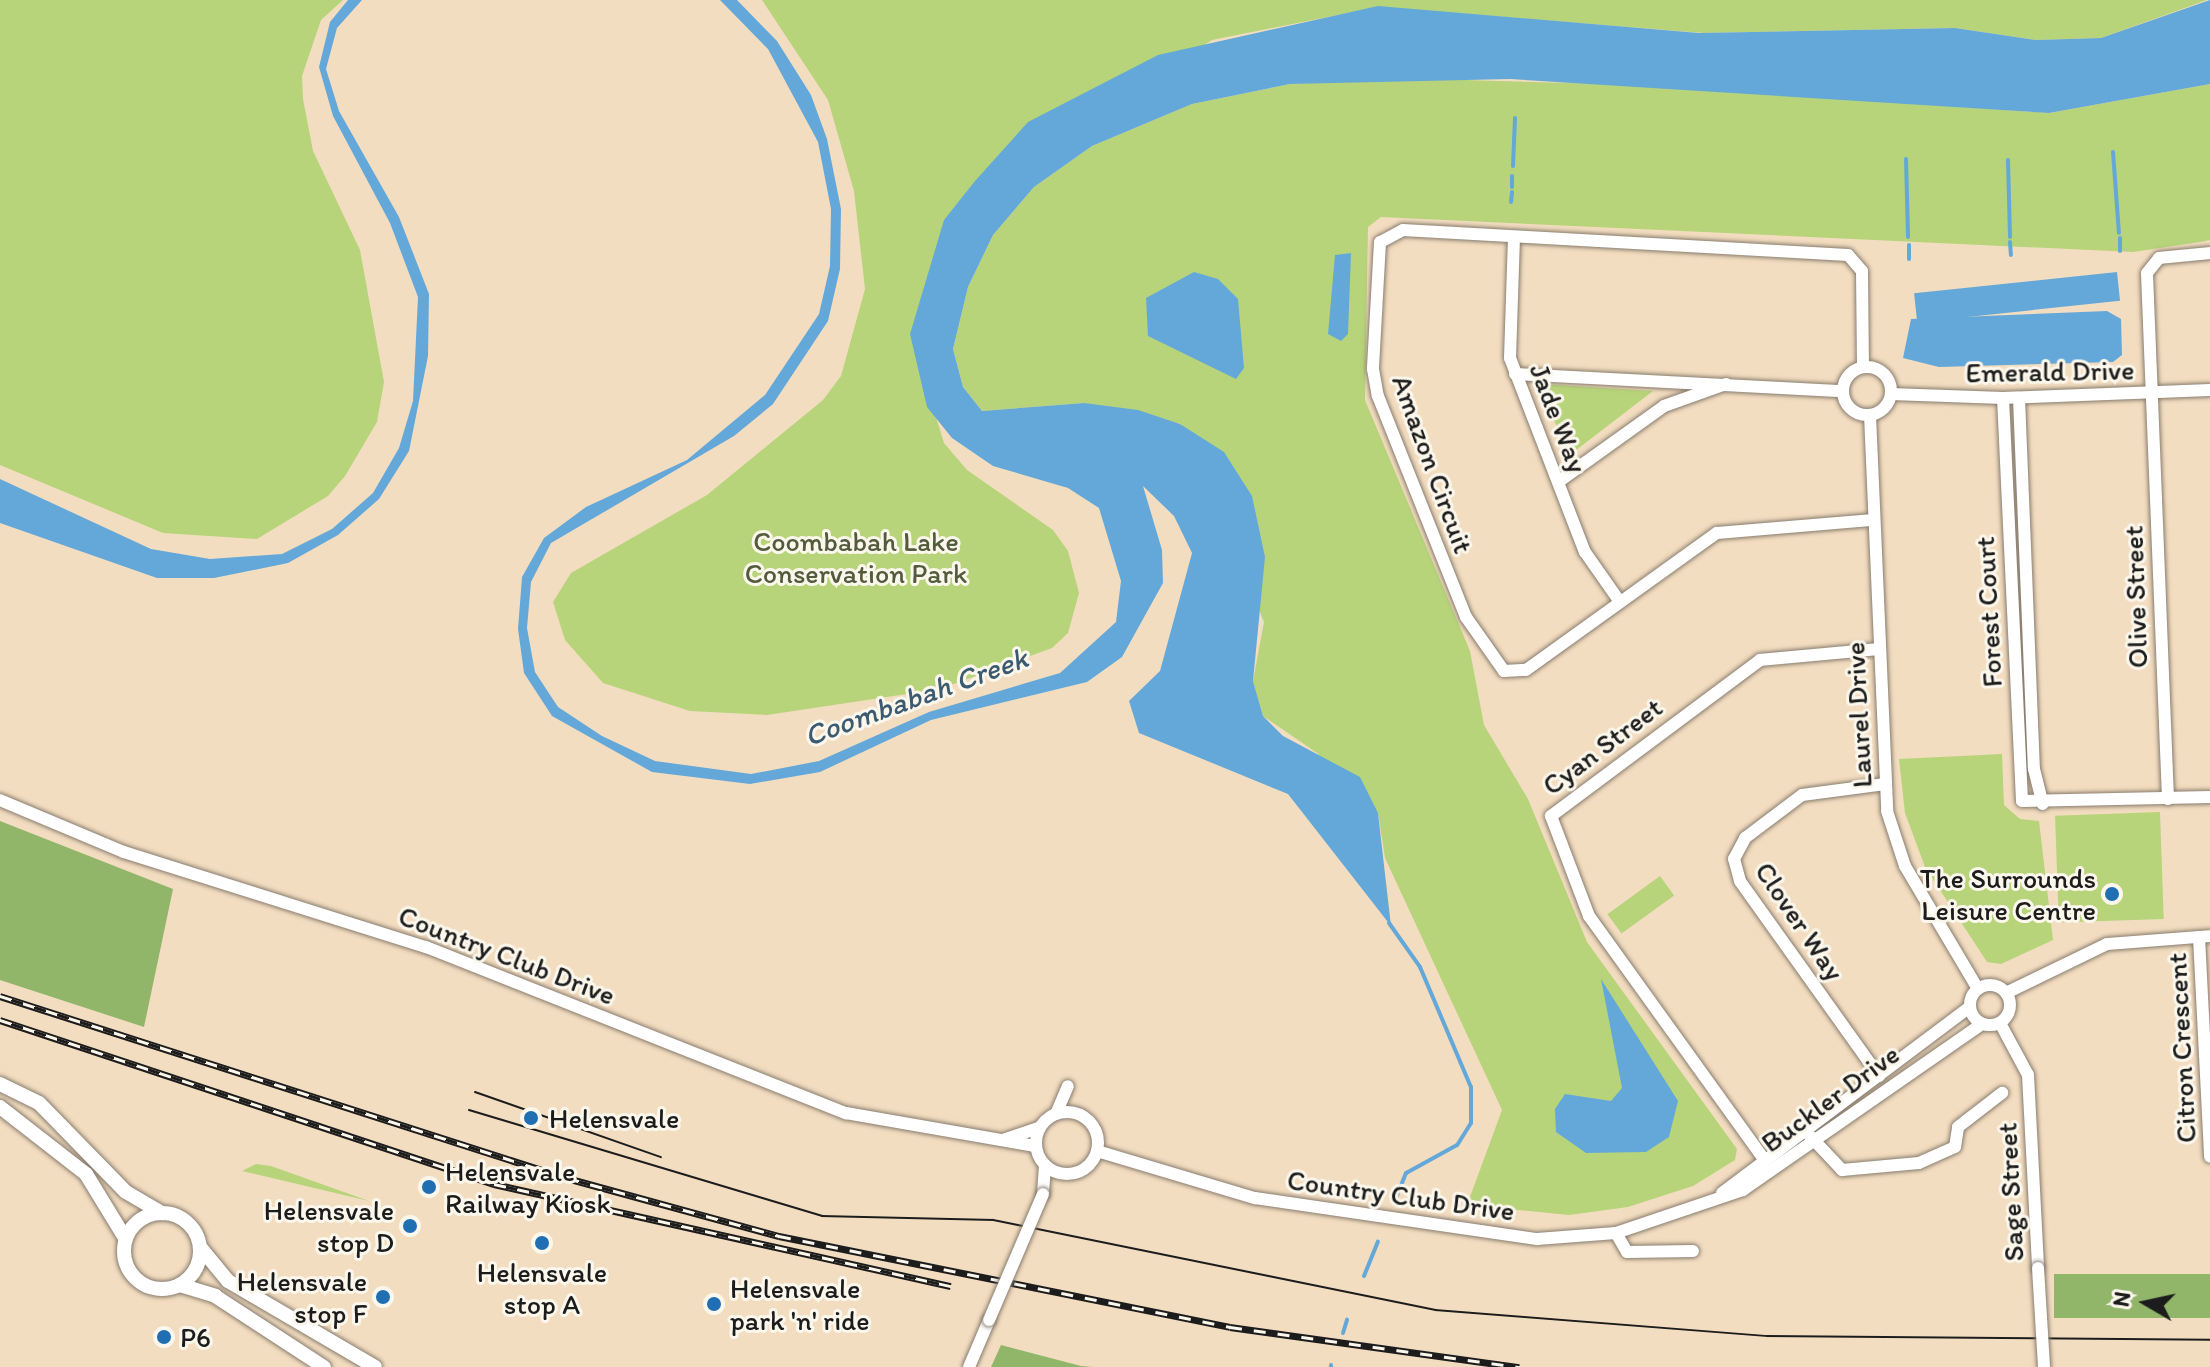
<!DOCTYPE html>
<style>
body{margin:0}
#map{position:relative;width:2210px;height:1367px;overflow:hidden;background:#f3ddc0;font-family:Itim,sans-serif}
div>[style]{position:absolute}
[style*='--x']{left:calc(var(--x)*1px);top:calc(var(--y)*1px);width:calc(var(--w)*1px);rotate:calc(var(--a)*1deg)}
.green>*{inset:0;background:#b7d47a;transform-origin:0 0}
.forest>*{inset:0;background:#91b66a;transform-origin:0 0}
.water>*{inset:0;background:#64a8d9;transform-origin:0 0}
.stream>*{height:4px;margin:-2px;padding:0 2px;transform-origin:2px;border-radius:2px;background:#64a8d9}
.roads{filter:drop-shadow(0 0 2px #887c6e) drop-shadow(0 0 2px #887c6e)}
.minor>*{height:12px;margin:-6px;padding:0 6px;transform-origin:6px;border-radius:6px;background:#fff}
.minor>.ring{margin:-6px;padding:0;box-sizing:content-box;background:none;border:12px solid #fff;border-radius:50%}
.tertiary>*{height:14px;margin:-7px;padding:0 7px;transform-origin:7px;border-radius:7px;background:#fff}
.tertiary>.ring{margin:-7px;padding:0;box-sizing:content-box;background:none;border:14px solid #fff;border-radius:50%}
.tram>*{height:2px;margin:-1px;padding:0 1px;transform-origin:1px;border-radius:1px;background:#1c1c1c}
.rail>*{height:7px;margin-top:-3.5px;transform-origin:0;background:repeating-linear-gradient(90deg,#fbf7ec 0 12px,#1c1c1c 0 24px);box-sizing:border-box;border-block:2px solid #1c1c1c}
.bridges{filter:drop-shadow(0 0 2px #887c6e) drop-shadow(0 0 2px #887c6e)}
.minor-bridge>*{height:12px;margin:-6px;padding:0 6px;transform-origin:6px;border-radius:6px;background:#fff}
.dots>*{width:22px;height:22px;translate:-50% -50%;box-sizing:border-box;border:4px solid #fbf7ec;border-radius:50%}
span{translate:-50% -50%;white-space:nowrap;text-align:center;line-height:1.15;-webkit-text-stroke:6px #fbf7ec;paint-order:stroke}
.street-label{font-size:28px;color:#1c1c1c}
.park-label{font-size:28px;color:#525c3d}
.poi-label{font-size:28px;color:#1c1c1c}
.right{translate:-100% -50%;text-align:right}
.left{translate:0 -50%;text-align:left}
.water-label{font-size:30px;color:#3c5b71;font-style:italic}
.north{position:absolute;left:2106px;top:1263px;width:80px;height:80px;-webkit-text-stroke:6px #fbf7ec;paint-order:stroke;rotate:279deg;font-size:22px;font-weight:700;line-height:32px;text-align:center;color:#1c1c1c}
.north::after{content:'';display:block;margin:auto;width:28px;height:36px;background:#1c1c1c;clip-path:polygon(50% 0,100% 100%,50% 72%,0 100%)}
</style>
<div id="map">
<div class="green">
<div style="clip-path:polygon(0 0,343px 0,321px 20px,302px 76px,303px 99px,313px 151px,360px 250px,384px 382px,377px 422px,345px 476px,328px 496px,257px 539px,163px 533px,0 465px)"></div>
<div style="clip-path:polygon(762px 0,2207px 0,2101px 38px,2036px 40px,1955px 28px,1704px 33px,1378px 7px,1212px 40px,991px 186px,935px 414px,944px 443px,967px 470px,1053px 530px,1068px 551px,1079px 593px,1068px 633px,1052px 648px,940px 689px,767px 715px,690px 711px,603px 683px,565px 640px,553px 602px,571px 573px,707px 495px,823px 400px,841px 376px,865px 289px,854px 191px,828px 100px)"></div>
<div style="clip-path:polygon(1397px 78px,1642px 85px,2049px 113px,2210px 84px,2210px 240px,2200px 242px,2133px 252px,1381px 217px,1368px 227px,1365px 400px,1470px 651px,1484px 725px,1528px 799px,1587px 942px,1737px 1149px,1735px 1160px,1693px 1186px,1628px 1207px,1569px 1215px,1467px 1205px,1502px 1110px,1385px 858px,1378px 813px,1317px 753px,1263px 716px,1253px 681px,1264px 622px,1181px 424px,1084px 403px,982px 411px,963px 387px,953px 349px,968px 287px,993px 235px,1034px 187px,1092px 146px,1192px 104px,1290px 84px)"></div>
<div style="clip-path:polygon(1543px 384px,1653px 391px,1571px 454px,1539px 391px)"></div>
<div style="clip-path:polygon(2002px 754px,2004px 805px,2020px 819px,2039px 821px,2053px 940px,2001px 964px,1987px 962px,1925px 867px,1905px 813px,1899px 759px)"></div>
<div style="left:2160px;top:812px;width:107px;height:105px;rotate:88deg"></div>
<div style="left:1660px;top:876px;width:24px;height:65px;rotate:54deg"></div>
<div style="clip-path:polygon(256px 1164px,271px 1166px,369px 1201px,242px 1171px)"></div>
</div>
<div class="forest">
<div style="clip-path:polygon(0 821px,173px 889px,144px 1027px,0 980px)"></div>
<div style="left:2210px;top:1274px;width:44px;height:156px;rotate:90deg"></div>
<div style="clip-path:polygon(1001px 1345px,1081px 1366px,1093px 1367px,991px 1367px)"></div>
</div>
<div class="water">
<div style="clip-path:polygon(348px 0,362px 0,337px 28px,326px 69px,339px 111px,399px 217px,429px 294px,428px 356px,409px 451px,379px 499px,338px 535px,288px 563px,214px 578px,157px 578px,0 523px,0 479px,151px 549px,210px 559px,282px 554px,332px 529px,373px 493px,399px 448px,413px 401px,418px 297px,390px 223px,333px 116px,319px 67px,330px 22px)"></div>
<div style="clip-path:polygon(720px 0,737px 0,777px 41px,811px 95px,827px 139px,841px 209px,840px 269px,828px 321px,773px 404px,734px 436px,551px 543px,531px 582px,527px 628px,535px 672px,558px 707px,602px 736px,655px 761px,751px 774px,819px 761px,929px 712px,1060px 673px,1116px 622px,1121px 581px,1099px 508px,1068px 488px,993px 466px,952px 438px,927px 407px,910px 334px,944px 220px,975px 181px,1028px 122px,1158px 55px,1378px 6px,1699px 33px,1955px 28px,2036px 40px,2101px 38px,2210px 0,2210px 84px,2049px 113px,1510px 79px,1290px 84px,1192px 104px,1092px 146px,1034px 187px,993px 235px,968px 287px,953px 349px,963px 387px,982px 411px,1084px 403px,1138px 410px,1180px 424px,1224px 452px,1252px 496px,1265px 557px,1253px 681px,1263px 716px,1283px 736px,1360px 777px,1378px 813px,1391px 926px,1288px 794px,1139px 733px,1129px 701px,1160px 671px,1192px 553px,1174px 516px,1143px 486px,1162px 550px,1163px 583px,1122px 657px,1087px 682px,931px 720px,820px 772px,750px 784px,652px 772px,552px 716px,524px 673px,518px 629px,522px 577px,544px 538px,586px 507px,687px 460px,765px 395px,819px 314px,830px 266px,831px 209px,818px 142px,768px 49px)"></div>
<div style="clip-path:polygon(1351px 253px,1348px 334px,1341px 341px,1328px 334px,1335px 255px)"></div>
<div style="clip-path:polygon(1194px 272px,1218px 279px,1238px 299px,1244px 368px,1236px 379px,1148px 336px,1146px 298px)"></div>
<div style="left:2117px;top:272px;width:29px;height:204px;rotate:84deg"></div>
<div style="clip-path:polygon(2107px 311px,2121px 319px,2122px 355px,2113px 362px,1939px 367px,1903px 358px,1911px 319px)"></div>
<div style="clip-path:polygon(1601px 979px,1678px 1101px,1669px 1137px,1646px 1152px,1586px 1153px,1556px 1132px,1555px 1109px,1565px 1094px,1611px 1101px,1622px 1088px)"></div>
</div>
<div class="stream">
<div style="--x:2113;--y:152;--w:81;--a:85.8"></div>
<div style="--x:1906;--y:159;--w:78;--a:88.5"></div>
<div style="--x:2008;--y:160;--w:77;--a:88.5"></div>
<div style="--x:1513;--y:166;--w:48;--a:-87.6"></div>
<div style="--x:1512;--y:187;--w:11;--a:-90"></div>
<div style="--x:1511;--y:202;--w:10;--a:-84"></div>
<div style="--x:2120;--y:238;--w:13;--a:90"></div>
<div style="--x:2010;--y:242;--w:13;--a:86"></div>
<div style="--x:1909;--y:245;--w:14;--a:90"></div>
<div style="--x:1389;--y:923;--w:54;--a:54.8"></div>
<div style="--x:1420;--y:967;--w:130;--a:67"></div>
<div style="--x:1471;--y:1087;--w:36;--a:90"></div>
<div style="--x:1471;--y:1123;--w:26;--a:122"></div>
<div style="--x:1457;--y:1145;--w:58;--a:151.2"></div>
<div style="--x:1406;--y:1173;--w:32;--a:112"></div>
<div style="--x:1364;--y:1276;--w:37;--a:-68"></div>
<div style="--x:1343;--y:1333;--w:14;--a:-73"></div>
<div style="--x:1331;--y:1367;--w:2;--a:-90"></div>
</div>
<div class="roads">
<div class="minor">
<div style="--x:1514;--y:237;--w:121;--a:91.9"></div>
<div style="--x:1510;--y:358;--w:208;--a:68.9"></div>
<div style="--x:1585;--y:552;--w:61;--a:55"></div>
<div class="ring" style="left:1843px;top:367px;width:36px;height:36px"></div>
<div style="--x:1863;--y:367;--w:96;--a:-90.6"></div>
<div style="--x:1862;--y:271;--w:21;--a:-131"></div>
<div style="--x:1848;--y:255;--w:446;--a:-176.8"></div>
<div style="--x:1403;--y:230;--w:26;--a:152"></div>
<div style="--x:1380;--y:242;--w:127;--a:93.2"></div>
<div style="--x:1373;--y:369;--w:27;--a:80"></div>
<div style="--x:1378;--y:396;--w:238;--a:68.3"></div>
<div style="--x:1466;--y:617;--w:66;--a:54.9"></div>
<div style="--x:1504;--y:671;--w:22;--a:-3"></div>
<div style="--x:1526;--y:670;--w:235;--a:-35.7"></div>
<div style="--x:1717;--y:533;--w:157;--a:-4.8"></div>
<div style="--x:1515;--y:374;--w:328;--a:3"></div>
<div style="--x:1891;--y:394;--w:112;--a:2"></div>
<div style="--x:2003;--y:398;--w:207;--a:-2.2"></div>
<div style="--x:2003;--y:398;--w:403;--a:87.3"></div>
<div style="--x:2022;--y:801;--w:188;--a:-1.2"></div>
<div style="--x:2019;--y:398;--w:371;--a:87.7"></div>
<div style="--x:2034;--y:769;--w:36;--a:76"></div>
<div style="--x:1870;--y:415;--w:396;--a:87.5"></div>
<div style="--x:1887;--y:811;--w:58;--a:71.9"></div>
<div style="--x:1905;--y:866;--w:143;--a:59.3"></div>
<div style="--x:1558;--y:482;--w:130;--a:-35.6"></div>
<div style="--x:1664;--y:406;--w:66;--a:-19.5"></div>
<div style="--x:2168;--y:799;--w:526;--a:-92.29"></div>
<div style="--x:2147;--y:273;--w:19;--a:-51"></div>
<div style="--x:2159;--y:258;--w:51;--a:-5.6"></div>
<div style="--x:0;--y:800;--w:134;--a:22.8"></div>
<div style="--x:124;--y:852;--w:317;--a:17.5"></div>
<div style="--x:426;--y:947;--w:452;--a:21.6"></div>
<div style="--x:846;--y:1113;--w:192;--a:9.9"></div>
<div style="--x:2199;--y:937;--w:220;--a:87.1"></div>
<div class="ring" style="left:1970px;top:985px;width:28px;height:28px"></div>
<div style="--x:2006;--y:993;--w:112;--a:-25.9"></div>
<div style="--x:2107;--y:944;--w:103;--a:-4.4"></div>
<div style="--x:2000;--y:1023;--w:59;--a:61.7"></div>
<div style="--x:2028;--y:1075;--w:193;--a:87"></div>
<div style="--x:1879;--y:1076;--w:239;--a:-125.5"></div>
<div style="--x:1740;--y:881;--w:23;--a:-105"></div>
<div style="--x:1734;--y:859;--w:24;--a:-62"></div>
<div style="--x:1745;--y:838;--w:71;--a:-37"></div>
<div style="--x:1802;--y:795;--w:84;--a:-7.5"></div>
<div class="ring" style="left:1036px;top:1112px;width:50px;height:50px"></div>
<div style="--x:1056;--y:1114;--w:30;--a:-67"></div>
<div style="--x:1810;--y:1136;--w:47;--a:46.7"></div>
<div style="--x:1842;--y:1170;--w:77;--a:-5.2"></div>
<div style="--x:1919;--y:1163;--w:39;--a:-24"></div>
<div style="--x:1955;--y:1147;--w:20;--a:-81"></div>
<div style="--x:1958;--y:1127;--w:56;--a:-37.7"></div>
<div style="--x:1003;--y:1140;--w:39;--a:-19"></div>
<div style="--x:1097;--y:1151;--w:165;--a:16.6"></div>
<div style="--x:1255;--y:1198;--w:285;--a:8.3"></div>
<div style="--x:1537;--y:1239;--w:79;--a:-4.3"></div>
<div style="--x:1616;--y:1233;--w:22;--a:60"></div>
<div style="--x:1627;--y:1252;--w:66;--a:-0.9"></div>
<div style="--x:1763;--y:1158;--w:298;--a:-125.7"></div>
<div style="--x:1589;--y:916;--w:107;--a:-110.8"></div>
<div style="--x:1551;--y:816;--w:261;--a:-36.7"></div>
<div style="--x:1760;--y:660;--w:119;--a:-5.3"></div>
<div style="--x:1722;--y:1193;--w:310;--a:-36.9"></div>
<div style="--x:1043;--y:1194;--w:29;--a:-86"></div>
<div style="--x:1616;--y:1233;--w:134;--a:-18.7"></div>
<div style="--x:1743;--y:1190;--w:291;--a:-34.8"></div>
<div style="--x:969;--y:1367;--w:51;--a:-66.9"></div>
</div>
<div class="tertiary">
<div style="--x:0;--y:1084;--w:43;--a:26"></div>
<div style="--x:39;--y:1103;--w:124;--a:45.7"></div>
<div style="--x:126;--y:1192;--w:42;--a:30.3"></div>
<div style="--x:0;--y:1107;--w:109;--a:37.9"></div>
<div style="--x:86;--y:1174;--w:75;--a:58.6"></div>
<div class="ring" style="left:124px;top:1213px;width:62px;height:62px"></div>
<div style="--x:200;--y:1247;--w:44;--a:50.5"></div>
<div style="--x:228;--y:1281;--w:170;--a:30.3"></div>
<div style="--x:180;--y:1285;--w:37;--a:17"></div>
<div style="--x:215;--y:1296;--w:130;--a:33.1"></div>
</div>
</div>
<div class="tram">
<div style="--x:475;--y:1092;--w:197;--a:19.3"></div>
<div style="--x:469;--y:1110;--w:369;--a:16.7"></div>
<div style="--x:822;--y:1216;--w:171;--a:1.3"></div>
<div style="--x:993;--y:1220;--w:452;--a:11.5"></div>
<div style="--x:1436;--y:1310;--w:332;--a:4.5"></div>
<div style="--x:1767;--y:1336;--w:443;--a:0.5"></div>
</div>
<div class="rail">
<div style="--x:0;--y:996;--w:595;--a:17.8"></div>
<div style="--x:567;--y:1178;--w:220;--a:15.3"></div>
<div style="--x:779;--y:1236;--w:460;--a:11.4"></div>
<div style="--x:1230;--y:1327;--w:292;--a:7.9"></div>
<div style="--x:0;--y:1020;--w:521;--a:18.37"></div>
<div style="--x:494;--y:1184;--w:468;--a:12.6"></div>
</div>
<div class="bridges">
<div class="minor-bridge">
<div style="--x:2038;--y:1268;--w:99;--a:86.5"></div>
<div style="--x:989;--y:1320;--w:137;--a:-66.8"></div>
</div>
</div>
<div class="dots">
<div style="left:2112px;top:894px;background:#1f6fb2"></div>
<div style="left:531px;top:1118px;background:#1f6fb2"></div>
<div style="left:429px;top:1187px;background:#1f6fb2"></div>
<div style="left:410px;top:1226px;background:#1f6fb2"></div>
<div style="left:542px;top:1243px;background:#1f6fb2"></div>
<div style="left:383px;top:1297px;background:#1f6fb2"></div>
<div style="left:714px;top:1304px;background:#1f6fb2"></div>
<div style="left:164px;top:1337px;background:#1f6fb2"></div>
</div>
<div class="street-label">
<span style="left:2050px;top:371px;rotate:-1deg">Emerald Drive</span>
<span style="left:1559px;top:418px;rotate:69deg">Jade Way</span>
<span style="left:1433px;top:464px;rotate:70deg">Amazon Circuit</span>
<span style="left:2135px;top:597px;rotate:-92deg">Olive Street</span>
<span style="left:1988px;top:612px;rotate:-93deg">Forest Court</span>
<span style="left:1858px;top:715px;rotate:-93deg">Laurel Drive</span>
<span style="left:1602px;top:746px;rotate:-37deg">Cyan Street</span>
<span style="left:1800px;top:921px;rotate:56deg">Clover Way</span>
<span style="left:507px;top:955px;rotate:21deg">Country Club Drive</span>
<span style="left:2181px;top:1048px;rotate:-93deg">Citron Crescent</span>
<span style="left:1830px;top:1098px;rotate:-36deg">Buckler Drive</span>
<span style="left:2010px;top:1192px;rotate:-93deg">Sage Street</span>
<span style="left:1401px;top:1195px;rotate:8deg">Country Club Drive</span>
</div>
<div class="park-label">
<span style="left:856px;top:557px">Coombabah Lake<br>Conservation Park</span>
</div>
<div class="poi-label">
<span class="right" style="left:2096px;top:894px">The Surrounds<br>Leisure Centre</span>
<span class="left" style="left:549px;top:1118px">Helensvale</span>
<span class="left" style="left:445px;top:1187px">Helensvale<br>Railway Kiosk</span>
<span class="right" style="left:394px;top:1226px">Helensvale<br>stop D</span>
<span style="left:542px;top:1288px">Helensvale<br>stop A</span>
<span class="right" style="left:367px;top:1297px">Helensvale<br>stop F</span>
<span class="left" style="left:730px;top:1304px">Helensvale<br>park 'n' ride</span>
<span class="left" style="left:180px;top:1337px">P6</span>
</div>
<div class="water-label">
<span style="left:916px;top:697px;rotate:-20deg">Coombabah Creek</span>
</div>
<div class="north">N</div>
</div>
